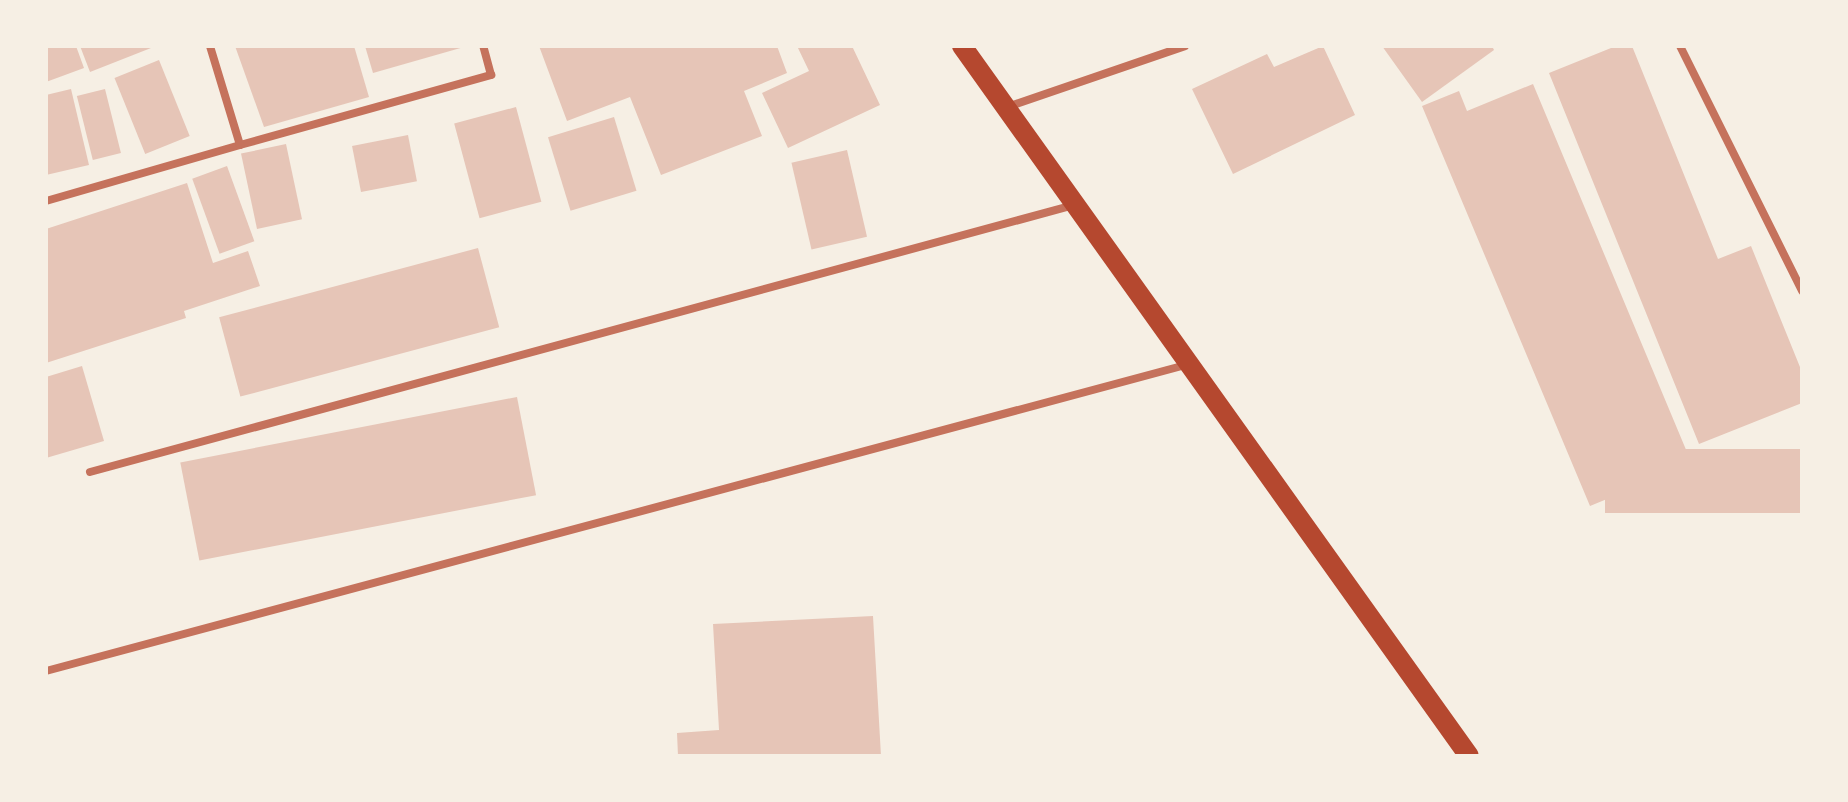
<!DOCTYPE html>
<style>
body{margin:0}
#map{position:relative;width:1848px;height:802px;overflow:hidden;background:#f6efe4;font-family:"Archivo Narrow",sans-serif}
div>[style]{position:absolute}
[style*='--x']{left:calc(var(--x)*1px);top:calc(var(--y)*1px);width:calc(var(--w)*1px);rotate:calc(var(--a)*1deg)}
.building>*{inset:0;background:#e6c5b7;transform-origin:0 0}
.minor>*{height:8px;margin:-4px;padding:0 4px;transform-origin:4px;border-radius:4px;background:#c5725c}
.primary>*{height:20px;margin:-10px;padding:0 10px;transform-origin:10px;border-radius:10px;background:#b5482f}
span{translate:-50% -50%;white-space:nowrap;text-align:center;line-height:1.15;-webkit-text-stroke:6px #f6efe4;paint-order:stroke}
.frame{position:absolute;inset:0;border:48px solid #f6efe4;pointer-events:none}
</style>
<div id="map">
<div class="building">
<div style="clip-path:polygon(46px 46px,76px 46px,84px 68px,46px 82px)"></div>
<div style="clip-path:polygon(80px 46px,150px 46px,151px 48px,90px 72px)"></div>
<div style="clip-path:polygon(235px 46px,354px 46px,369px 97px,264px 127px)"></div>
<div style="clip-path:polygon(365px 46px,464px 46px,464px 47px,373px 73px)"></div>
<div style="clip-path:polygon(539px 46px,777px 46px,787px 73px,744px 91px,762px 136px,661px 175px,630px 97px,567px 121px)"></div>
<div style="clip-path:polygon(797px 46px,852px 46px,880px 105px,788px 148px,762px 93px,809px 71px)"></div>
<div style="clip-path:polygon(1323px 46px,1355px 115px,1233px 174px,1192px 89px,1267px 54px,1274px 67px)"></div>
<div style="clip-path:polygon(1382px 46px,1492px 46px,1494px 50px,1422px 102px)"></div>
<div style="clip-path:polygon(1616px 46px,1632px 46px,1718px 259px,1751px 246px,1802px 372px,1802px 403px,1699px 444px,1549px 73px)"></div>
<div style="left:159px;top:60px;width:82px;height:48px;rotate:68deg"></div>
<div style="clip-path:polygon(1533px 84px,1692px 464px,1590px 506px,1422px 106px,1459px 91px,1467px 111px)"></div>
<div style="clip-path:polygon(71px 89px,89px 165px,46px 175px,46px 95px)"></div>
<div style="left:105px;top:89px;width:66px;height:29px;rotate:76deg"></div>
<div style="left:516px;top:107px;width:98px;height:64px;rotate:75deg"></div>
<div style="left:614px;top:117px;width:77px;height:69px;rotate:73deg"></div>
<div style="left:408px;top:135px;width:47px;height:57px;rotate:79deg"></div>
<div style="left:286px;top:144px;width:77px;height:46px;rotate:78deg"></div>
<div style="left:847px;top:150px;width:89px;height:57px;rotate:77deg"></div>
<div style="left:227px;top:166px;width:80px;height:37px;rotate:70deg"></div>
<div style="clip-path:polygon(187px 183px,213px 263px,248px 251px,260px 286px,184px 311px,186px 318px,46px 363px,46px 229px)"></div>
<div style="left:478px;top:248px;width:82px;height:268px;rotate:75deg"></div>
<div style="clip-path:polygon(82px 366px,104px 441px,46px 458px,46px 377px)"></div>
<div style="left:517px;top:397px;width:100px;height:343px;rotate:79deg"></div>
<div style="left:1802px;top:449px;width:64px;height:197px;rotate:90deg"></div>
<div style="clip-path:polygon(873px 616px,881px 756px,678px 756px,677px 733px,719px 730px,713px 624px)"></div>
</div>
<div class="minor">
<div style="--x:1680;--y:46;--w:274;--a:63.5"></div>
<div style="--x:1007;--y:107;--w:188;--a:-18.9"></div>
<div style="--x:240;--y:145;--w:261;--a:-15.6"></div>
<div style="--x:491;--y:75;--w:30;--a:-105"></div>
<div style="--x:46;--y:201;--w:202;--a:-16.1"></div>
<div style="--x:240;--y:145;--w:103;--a:-106.9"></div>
<div style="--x:90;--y:472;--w:1020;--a:-15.18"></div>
<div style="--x:46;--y:671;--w:1180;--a:-15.03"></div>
</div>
<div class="primary">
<div style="--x:962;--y:46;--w:872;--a:54.47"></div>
</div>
<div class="frame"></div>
</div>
